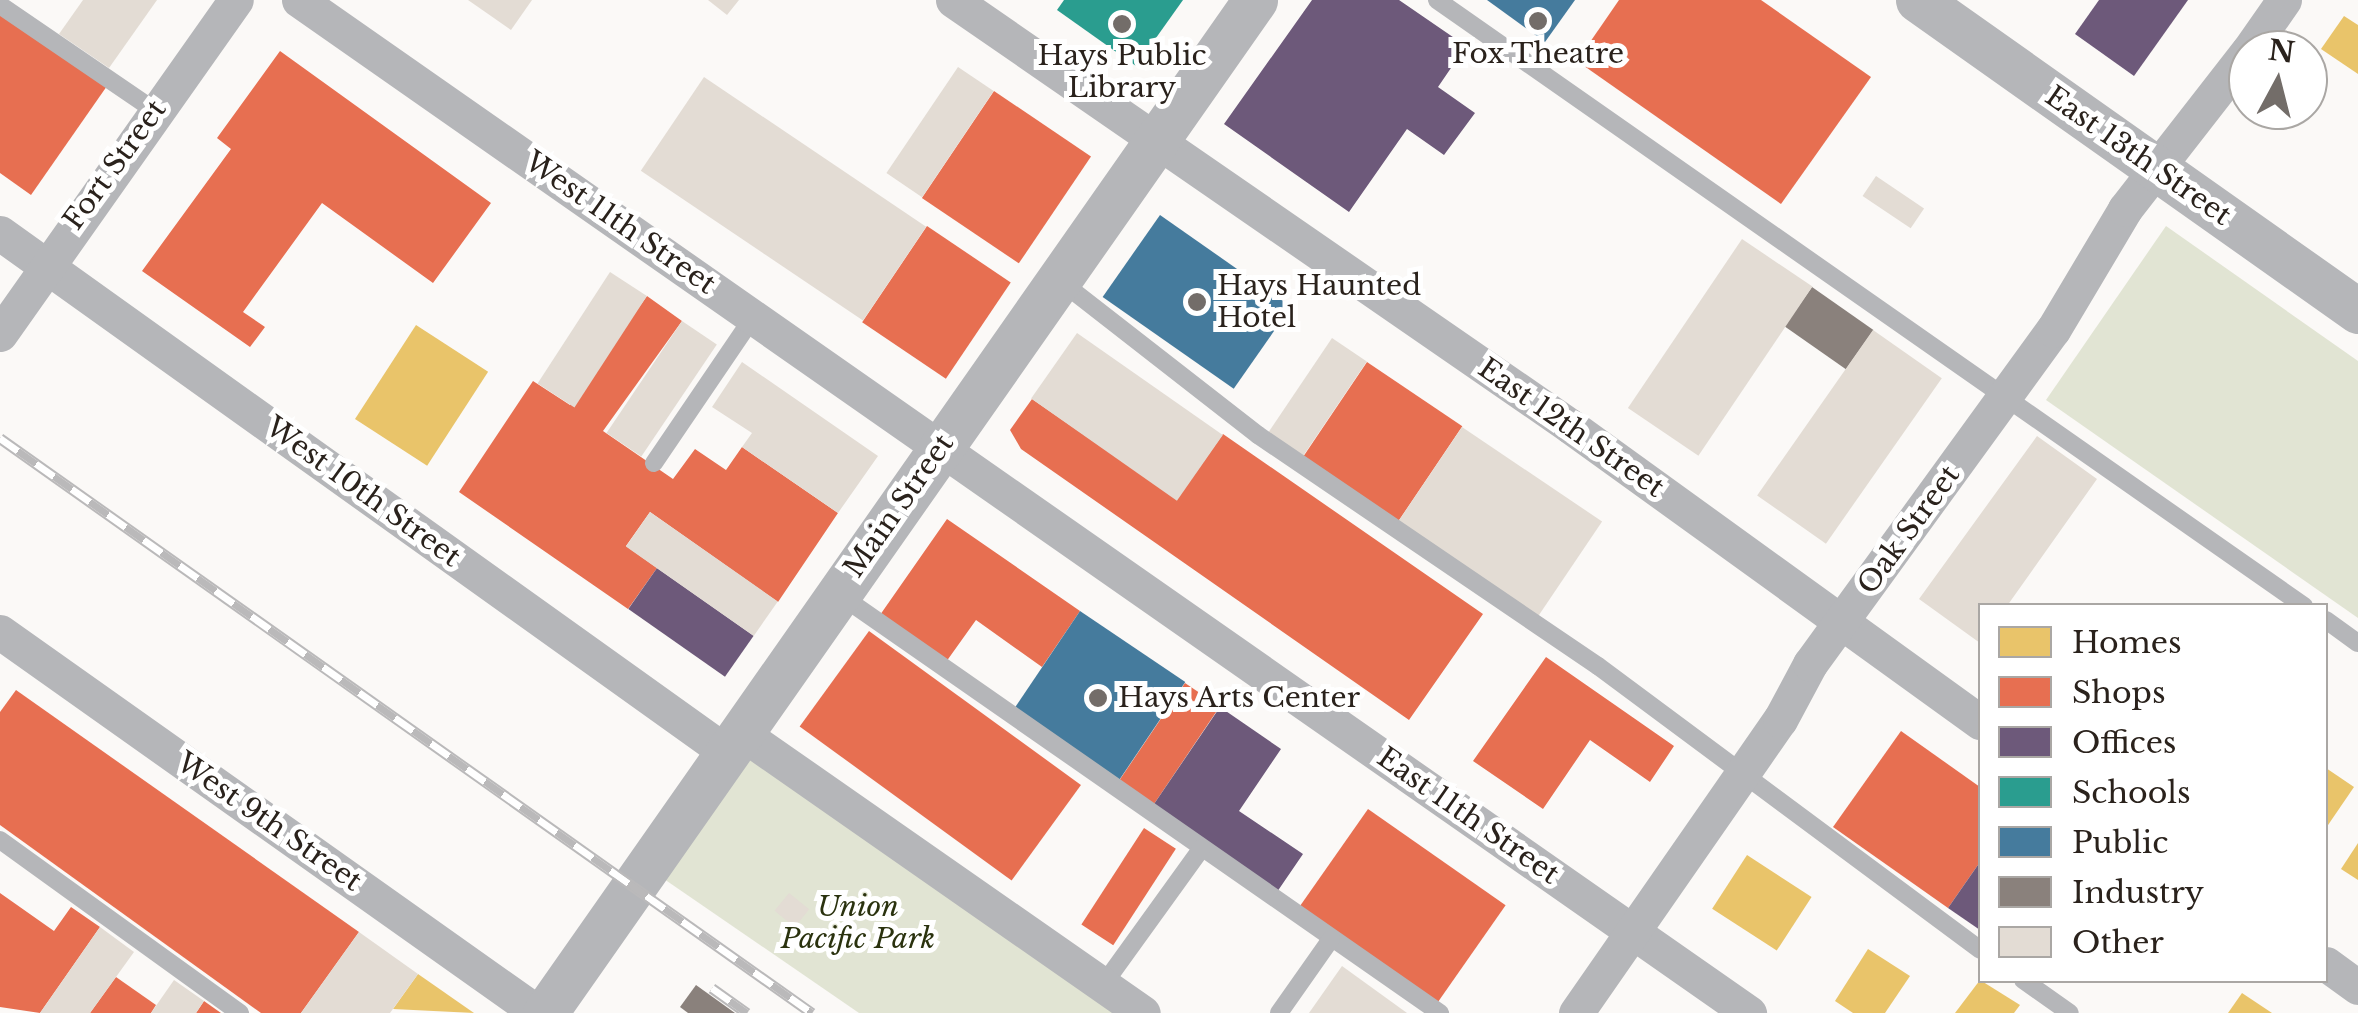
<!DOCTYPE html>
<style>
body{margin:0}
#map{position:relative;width:2358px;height:1013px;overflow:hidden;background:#fbf9f7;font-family:"Libre Baskerville",serif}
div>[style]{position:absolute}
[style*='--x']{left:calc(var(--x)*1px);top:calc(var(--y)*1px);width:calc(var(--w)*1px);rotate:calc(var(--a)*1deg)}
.green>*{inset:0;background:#e1e4d3}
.homes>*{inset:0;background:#e9c46a;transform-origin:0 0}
.shops>*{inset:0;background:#e76f51;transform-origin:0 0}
.offices>*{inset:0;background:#6d597a;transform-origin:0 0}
.schools>*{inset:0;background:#2a9d8f}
.public>*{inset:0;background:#457b9d;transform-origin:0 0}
.industry>*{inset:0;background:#8a817c;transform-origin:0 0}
.building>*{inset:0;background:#e3dcd4;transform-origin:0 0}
.service>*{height:18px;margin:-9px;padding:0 9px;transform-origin:9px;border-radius:9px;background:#b5b6b9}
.minor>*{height:35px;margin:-17.5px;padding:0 17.5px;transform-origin:17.5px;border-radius:17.5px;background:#b5b6b9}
.tertiary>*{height:45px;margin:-22.5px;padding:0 22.5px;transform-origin:22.5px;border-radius:22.5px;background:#b5b6b9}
.rail>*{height:11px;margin-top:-5.5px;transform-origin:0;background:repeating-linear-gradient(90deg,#fff 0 22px,#bab9ba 0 44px);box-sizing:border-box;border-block:2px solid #bab9ba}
.dots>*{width:28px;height:28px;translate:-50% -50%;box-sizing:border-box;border:5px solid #fff;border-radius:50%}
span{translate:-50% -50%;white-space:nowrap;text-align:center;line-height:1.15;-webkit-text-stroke:10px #fff;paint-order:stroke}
.poi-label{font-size:28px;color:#2a221c}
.left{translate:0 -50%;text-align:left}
.street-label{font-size:28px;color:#2a221c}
.park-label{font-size:28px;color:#2a320e;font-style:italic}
.legend{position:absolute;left:1978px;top:603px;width:350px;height:380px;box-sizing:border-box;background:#fff;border:2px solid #aaa7a4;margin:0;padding:12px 18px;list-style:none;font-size:30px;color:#2a221c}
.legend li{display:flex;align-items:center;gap:20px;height:50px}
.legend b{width:50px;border:2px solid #aaa7a4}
.north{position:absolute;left:2228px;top:30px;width:100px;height:100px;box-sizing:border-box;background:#fff;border:2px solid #aaa7a4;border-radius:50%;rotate:7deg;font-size:28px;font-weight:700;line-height:40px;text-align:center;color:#2a221c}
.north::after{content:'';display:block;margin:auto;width:35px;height:45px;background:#736d69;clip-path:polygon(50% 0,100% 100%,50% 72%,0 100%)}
</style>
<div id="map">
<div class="green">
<div style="clip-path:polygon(2166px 226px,2358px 361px,2358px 618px,2046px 400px)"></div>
<div style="clip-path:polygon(748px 758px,1120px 1013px,859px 1013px,664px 879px)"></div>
</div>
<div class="homes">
<div style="clip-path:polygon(2344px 16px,2358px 25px,2358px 74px,2321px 49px)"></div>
<div style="left:416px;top:325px;width:86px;height:112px;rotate:33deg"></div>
<div style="clip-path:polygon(2326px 768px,2354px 787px,2326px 828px)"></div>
<div style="clip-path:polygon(2358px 843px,2358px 880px,2341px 869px)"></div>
<div style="left:1747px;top:855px;width:77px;height:64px;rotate:33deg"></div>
<div style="clip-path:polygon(1868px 949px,1910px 976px,1885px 1013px,1853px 1013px,1835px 1001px)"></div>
<div style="clip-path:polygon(418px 974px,474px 1013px,393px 1009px)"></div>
<div style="clip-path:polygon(1980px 980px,2020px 1005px,2014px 1013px,1955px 1013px)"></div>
<div style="clip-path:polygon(2242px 993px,2272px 1013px,2228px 1013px)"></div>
</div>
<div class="shops">
<div style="clip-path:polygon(1619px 0,1761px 0,1871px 77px,1781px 204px,1577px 61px)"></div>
<div style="clip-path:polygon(0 12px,107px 86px,31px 195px,0 173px)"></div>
<div style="clip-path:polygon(280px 51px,491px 203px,433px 283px,322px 203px,243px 312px,265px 327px,250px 347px,142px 271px,231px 149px,217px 138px)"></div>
<div style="left:994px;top:91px;width:117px;height:129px;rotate:34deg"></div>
<div style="left:927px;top:226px;width:101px;height:116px;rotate:34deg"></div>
<div style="clip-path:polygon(647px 296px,682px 321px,603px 431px,673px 479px,695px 449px,726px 470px,742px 447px,838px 513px,778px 602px,650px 512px,626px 546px,657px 568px,628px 609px,459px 492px,533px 381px,570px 405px)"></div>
<div style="left:1367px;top:362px;width:115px;height:119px;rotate:34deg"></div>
<div style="clip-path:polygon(1032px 399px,1177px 499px,1223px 434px,1483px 614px,1409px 720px,1021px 449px,1010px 430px)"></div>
<div style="clip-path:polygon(947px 519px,1080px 611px,1042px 667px,976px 620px,946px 662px,880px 615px)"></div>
<div style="left:869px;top:631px;width:262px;height:118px;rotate:36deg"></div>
<div style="clip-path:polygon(1546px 657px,1674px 746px,1650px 782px,1590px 740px,1543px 809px,1473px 761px)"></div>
<div style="left:1185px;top:683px;width:42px;height:121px;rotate:34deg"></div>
<div style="clip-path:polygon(16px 690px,359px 932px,301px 1013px,261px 1013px,0 825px,0 712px)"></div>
<div style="clip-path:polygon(1901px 731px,1980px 787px,1980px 862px,1948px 908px,1833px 827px)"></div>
<div style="left:1368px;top:809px;width:168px;height:121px;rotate:35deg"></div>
<div style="left:1144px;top:828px;width:38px;height:115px;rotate:33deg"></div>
<div style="clip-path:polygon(0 893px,54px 931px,71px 907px,100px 927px,40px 1013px,0 1007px)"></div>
<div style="clip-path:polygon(116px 977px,156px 1005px,151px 1013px,90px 1013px)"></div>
<div style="clip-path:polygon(204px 1001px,221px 1013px,196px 1013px)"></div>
</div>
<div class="offices">
<div style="clip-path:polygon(1312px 0,1399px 0,1466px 46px,1438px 87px,1475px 113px,1444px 155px,1407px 129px,1349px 212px,1224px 124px)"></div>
<div style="clip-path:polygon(2099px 0,2188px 0,2134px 76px,2075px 34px)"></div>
<div style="left:657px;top:568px;width:118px;height:50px;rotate:35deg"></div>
<div style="clip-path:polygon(1220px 707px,1281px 749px,1239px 811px,1303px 854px,1277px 892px,1152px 807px)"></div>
<div style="clip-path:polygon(1980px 862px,1980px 930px,1948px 908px)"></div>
</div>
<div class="schools">
<div style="clip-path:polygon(1064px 0,1183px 0,1136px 66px,1057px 10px)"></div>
</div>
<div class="public">
<div style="clip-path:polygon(1487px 0,1575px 0,1545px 42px)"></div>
<div style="left:1160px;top:215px;width:160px;height:100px;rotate:35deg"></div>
<div style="left:1080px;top:611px;width:127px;height:122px;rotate:34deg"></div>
</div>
<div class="industry">
<div style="left:1812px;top:287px;width:75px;height:48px;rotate:35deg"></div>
<div style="clip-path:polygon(696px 985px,735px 1013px,688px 1013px,680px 1007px)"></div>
</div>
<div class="building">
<div style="clip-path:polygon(83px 0,157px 0,109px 68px,59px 34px)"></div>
<div style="clip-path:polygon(468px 0,532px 0,511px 30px)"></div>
<div style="clip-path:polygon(708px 0,739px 0,727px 15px)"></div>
<div style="left:958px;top:67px;width:43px;height:128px;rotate:34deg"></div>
<div style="left:704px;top:77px;width:268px;height:113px;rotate:34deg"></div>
<div style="left:1876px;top:176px;width:58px;height:24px;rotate:34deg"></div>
<div style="left:1742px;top:239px;width:85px;height:204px;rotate:34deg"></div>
<div style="left:610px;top:272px;width:44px;height:133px;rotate:33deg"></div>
<div style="left:682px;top:321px;width:42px;height:135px;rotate:34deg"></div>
<div style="left:1873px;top:330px;width:84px;height:202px;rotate:35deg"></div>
<div style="left:1077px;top:333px;width:178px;height:80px;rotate:35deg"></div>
<div style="left:1332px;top:338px;width:42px;height:120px;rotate:34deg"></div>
<div style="clip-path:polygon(742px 362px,878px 456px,838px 513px,742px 447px,752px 433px,712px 407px)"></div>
<div style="left:1462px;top:427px;width:169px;height:118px;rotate:34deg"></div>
<div style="clip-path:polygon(2037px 436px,2097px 479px,2007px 606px,1980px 606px,1980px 643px,1919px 599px)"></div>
<div style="left:650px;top:512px;width:156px;height:42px;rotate:35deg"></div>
<div style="left:789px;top:893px;width:26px;height:23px;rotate:39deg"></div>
<div style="clip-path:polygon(100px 927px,134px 952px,90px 1013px,40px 1013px)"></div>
<div style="clip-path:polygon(359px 932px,418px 974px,390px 1013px,301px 1013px)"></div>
<div style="clip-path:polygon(1342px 966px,1407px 1013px,1309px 1013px)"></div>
<div style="clip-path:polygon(174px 980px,204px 1001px,196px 1013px,151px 1013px)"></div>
</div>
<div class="service">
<div style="--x:1437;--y:0;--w:1058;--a:34.95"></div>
<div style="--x:0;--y:5;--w:186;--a:34.3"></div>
<div style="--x:1059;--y:280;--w:252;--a:37.9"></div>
<div style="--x:1258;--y:435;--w:411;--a:34.2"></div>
<div style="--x:1598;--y:666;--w:476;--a:36.6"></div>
<div style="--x:654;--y:463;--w:178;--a:-55.8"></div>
<div style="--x:837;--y:593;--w:735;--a:34.86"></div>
<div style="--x:2326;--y:620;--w:39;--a:36"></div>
<div style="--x:0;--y:840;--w:296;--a:35.8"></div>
<div style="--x:2023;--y:980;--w:57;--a:35.1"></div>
<div style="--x:1103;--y:985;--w:168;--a:-54.2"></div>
<div style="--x:1279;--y:1013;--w:90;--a:-54.9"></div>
</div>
<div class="minor">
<div style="--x:299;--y:0;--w:1769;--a:34.94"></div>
<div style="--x:953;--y:0;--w:750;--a:34.62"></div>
<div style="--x:1570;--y:426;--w:506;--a:35.83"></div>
<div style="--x:2249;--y:50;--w:61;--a:-55"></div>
<div style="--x:0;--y:233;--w:892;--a:35.56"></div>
<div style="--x:0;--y:334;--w:409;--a:-54.8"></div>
<div style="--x:0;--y:632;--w:659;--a:35.31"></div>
<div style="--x:740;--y:732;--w:491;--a:34.9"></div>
<div style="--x:2326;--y:964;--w:39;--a:36"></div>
<div style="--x:1576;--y:1013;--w:357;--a:-55.2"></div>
<div style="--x:1780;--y:720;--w:64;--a:-61.8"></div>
<div style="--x:1810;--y:664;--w:413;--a:-54"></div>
<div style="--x:2053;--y:330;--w:141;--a:-59.2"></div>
<div style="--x:2125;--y:209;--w:200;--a:-52.1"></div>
</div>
<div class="tertiary">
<div style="--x:1918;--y:0;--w:539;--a:35.25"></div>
<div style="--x:545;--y:1013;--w:1237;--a:-54.97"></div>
</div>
<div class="rail">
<div style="--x:0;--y:438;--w:995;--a:35.3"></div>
<div style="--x:712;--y:988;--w:43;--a:35.5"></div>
</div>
<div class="dots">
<div style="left:1538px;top:21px;background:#736d69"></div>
<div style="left:1122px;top:24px;background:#736d69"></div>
<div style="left:1197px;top:302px;background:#736d69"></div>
<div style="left:1098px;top:698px;background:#736d69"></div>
</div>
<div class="poi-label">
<span style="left:1538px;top:54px">Fox Theatre</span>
<span style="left:1122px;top:72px">Hays Public<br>Library</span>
<span class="left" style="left:1217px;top:302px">Hays Haunted<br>Hotel</span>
<span class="left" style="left:1118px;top:698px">Hays Arts Center</span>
</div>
<div class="street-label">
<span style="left:2138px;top:156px;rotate:35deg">East 13th Street</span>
<span style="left:115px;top:165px;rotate:-54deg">Fort Street</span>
<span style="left:620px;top:223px;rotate:35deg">West 11th Street</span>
<span style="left:1571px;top:428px;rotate:35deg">East 12th Street</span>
<span style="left:363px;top:492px;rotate:36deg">West 10th Street</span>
<span style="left:899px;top:506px;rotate:-55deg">Main Street</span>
<span style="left:1909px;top:530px;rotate:-54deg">Oak Street</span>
<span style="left:1468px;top:816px;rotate:35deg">East 11th Street</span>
<span style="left:269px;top:822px;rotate:35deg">West 9th Street</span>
</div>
<div class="park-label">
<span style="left:858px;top:923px">Union<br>Pacific Park</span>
</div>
<ul class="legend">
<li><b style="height:28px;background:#e9c46a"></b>Homes</li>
<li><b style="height:28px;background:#e76f51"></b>Shops</li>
<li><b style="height:28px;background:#6d597a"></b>Offices</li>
<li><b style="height:28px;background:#2a9d8f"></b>Schools</li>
<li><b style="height:28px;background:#457b9d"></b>Public</li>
<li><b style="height:28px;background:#8a817c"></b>Industry</li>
<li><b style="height:28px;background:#e3dcd4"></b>Other</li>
</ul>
<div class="north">N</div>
</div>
